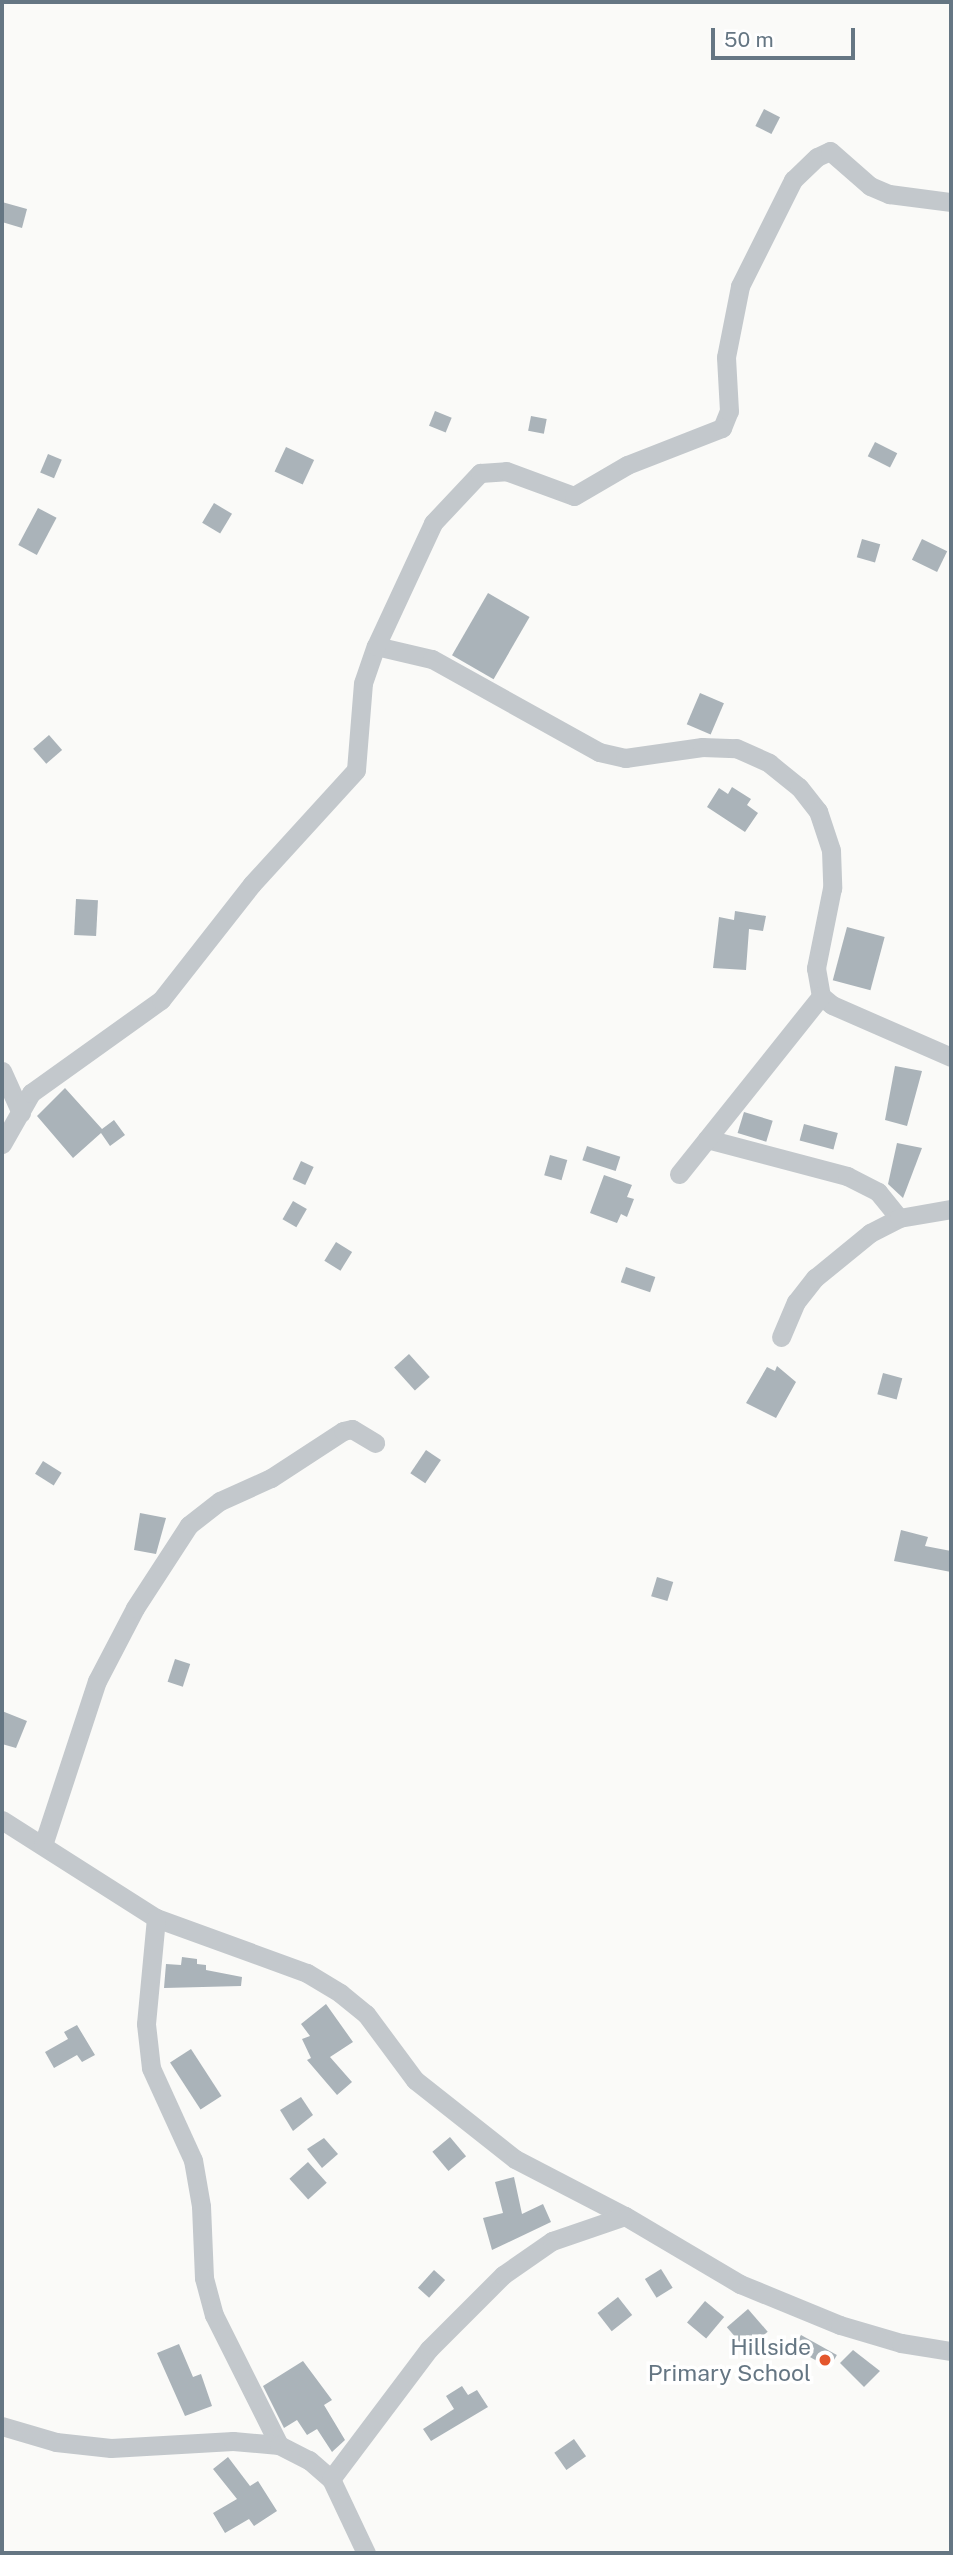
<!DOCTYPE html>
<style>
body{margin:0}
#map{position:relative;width:953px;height:2555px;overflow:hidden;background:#fafaf8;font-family:"Public Sans",sans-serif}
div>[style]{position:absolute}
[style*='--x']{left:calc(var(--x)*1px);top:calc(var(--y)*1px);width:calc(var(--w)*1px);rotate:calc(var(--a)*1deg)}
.building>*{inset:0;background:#aab3b9;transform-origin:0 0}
.minor>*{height:19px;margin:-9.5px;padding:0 9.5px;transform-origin:9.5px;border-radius:9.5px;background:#c3c8cc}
.dots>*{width:19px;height:19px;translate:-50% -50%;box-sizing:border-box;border:4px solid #fff;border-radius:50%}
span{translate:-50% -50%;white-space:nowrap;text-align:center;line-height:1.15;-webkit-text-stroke:7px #fff;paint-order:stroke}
.poi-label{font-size:23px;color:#657683}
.right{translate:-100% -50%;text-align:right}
.frame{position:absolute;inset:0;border:4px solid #657683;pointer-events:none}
.scale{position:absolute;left:711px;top:28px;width:144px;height:32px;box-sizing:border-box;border:4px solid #657683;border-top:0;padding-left:9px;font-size:21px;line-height:24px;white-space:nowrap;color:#657683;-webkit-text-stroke:5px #fff;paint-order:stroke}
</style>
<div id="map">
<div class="building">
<div style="left:764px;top:109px;width:18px;height:19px;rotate:27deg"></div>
<div style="clip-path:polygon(2px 202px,27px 209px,22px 228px,2px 222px)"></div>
<div style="left:435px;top:411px;width:18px;height:16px;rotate:22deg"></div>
<div style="left:531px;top:416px;width:16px;height:15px;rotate:11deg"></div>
<div style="left:875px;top:442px;width:25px;height:16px;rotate:27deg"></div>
<div style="left:286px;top:447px;width:31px;height:27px;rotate:25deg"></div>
<div style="left:48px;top:454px;width:15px;height:20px;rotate:23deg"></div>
<div style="left:214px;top:503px;width:21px;height:23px;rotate:31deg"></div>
<div style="left:38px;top:508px;width:21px;height:42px;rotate:28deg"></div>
<div style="left:862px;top:539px;width:19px;height:19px;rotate:16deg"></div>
<div style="left:922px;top:539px;width:28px;height:23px;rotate:26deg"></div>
<div style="left:488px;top:593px;width:48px;height:72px;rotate:30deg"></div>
<div style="left:700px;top:693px;width:26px;height:34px;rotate:23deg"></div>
<div style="left:49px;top:735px;width:20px;height:21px;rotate:49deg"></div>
<div style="clip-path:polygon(732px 787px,751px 799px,747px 805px,758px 813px,745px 832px,707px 807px,719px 788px,728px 794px)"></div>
<div style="left:76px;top:899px;width:22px;height:36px;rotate:3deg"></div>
<div style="clip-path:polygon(735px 911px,766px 916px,763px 931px,749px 929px,746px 970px,713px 968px,719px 917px,734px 920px)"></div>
<div style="left:847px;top:927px;width:39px;height:55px;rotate:15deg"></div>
<div style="clip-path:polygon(895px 1066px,922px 1071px,907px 1126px,885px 1120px)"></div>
<div style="clip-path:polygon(65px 1088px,102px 1129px,114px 1120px,125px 1135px,110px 1146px,101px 1133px,73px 1158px,37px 1116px)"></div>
<div style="left:744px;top:1112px;width:30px;height:22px;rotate:17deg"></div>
<div style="left:804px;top:1124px;width:35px;height:17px;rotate:15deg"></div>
<div style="clip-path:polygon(897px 1143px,922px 1148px,903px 1198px,888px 1184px)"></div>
<div style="left:587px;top:1146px;width:35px;height:15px;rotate:18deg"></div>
<div style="left:550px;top:1155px;width:18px;height:21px;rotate:16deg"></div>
<div style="left:301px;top:1161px;width:14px;height:20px;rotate:25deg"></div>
<div style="clip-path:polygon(604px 1175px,632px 1185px,627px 1197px,634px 1199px,627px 1217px,621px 1214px,617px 1223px,590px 1213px)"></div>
<div style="left:293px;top:1201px;width:16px;height:21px;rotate:30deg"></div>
<div style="left:336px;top:1242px;width:19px;height:22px;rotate:32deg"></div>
<div style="left:626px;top:1267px;width:31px;height:16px;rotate:19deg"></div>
<div style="left:409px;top:1354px;width:31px;height:20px;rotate:48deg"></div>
<div style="clip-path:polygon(777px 1366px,796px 1382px,776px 1418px,746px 1403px,767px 1367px,775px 1371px)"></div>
<div style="left:883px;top:1373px;width:20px;height:22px;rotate:15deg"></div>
<div style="left:426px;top:1450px;width:18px;height:28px;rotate:34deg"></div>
<div style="left:43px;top:1461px;width:22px;height:15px;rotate:32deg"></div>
<div style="clip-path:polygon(140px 1513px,166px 1518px,156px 1554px,134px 1550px)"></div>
<div style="clip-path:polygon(901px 1530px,928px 1537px,925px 1546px,951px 1551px,951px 1572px,894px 1561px)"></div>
<div style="left:657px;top:1577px;width:17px;height:20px;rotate:17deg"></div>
<div style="left:175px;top:1659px;width:16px;height:24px;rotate:18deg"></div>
<div style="clip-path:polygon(2px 1711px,27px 1721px,16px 1748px,2px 1744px)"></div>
<div style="clip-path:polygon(182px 1957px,197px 1959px,197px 1964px,206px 1965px,206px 1970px,242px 1977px,241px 1986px,164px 1988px,166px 1964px,181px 1965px)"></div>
<div style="clip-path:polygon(326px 2004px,353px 2042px,330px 2057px,352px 2082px,337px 2095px,307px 2060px,311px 2058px,302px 2039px,310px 2036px,301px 2024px)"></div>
<div style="clip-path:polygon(77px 2025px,95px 2055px,82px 2062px,77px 2055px,54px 2068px,45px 2052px,68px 2039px,64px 2032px)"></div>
<div style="left:191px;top:2049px;width:56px;height:25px;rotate:57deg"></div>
<div style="clip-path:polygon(301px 2097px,313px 2115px,293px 2131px,280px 2110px)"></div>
<div style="left:450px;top:2137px;width:25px;height:23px;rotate:50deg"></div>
<div style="clip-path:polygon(324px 2138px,338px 2154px,322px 2168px,307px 2149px)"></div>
<div style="left:308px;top:2162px;width:28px;height:25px;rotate:48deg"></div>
<div style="clip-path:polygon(514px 2177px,522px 2214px,543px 2204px,551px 2222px,492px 2250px,483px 2218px,503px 2213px,495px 2182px)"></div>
<div style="left:661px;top:2269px;width:22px;height:19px;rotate:58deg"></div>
<div style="left:434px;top:2270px;width:15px;height:24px;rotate:42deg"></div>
<div style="left:618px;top:2297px;width:23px;height:26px;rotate:52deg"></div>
<div style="left:705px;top:2301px;width:25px;height:28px;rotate:40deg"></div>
<div style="left:748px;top:2309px;width:30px;height:28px;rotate:49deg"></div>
<div style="left:801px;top:2335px;width:41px;height:15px;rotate:29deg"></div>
<div style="clip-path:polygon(179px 2344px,193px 2377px,201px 2374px,212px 2406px,185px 2416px,157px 2353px)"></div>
<div style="clip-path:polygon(853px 2350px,880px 2371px,864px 2387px,840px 2363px)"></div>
<div style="clip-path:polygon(303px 2361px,332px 2400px,324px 2405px,345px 2440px,332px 2452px,317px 2429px,307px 2435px,297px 2420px,284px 2428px,263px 2386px)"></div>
<div style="clip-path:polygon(462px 2386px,468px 2395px,477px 2390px,488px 2407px,431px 2441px,423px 2429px,454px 2409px,446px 2396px)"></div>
<div style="left:574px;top:2439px;width:21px;height:24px;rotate:55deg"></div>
<div style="clip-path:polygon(228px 2457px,250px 2486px,258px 2481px,277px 2511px,254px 2526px,249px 2519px,225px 2533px,213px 2513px,237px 2499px,213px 2469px)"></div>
</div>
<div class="minor">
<div style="--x:376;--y:646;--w:57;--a:13.1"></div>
<div style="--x:432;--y:659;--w:191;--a:29.1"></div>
<div style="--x:599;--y:752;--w:27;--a:13"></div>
<div style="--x:625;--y:758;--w:78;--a:-8.1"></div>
<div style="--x:702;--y:747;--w:34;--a:2"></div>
<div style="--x:736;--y:748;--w:36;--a:24"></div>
<div style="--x:769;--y:763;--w:38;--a:39"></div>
<div style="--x:799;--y:787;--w:31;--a:52"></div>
<div style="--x:818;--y:811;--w:41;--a:71.6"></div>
<div style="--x:831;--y:850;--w:38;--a:88"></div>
<div style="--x:832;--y:888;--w:82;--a:101.3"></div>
<div style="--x:816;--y:968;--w:28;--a:80"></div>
<div style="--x:821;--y:996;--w:14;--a:39"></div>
<div style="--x:832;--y:1005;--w:130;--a:23.6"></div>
<div style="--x:2;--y:1071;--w:46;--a:65.7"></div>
<div style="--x:707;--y:1139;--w:145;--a:14.8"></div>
<div style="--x:847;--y:1176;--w:35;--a:27"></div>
<div style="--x:878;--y:1192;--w:33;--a:51"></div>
<div style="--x:2;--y:1144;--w:59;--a:-60.4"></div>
<div style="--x:31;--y:1093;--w:160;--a:-35.6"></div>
<div style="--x:161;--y:1000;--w:147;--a:-51.9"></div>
<div style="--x:252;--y:884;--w:154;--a:-47.6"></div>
<div style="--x:356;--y:770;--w:87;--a:-85.4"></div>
<div style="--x:363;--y:683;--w:39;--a:-71"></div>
<div style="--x:376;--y:646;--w:136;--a:-65.1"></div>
<div style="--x:433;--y:523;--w:69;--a:-46.8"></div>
<div style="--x:480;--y:473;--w:26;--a:-4"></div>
<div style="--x:506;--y:471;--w:72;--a:20.2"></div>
<div style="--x:574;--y:496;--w:61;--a:-30.3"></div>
<div style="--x:627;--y:465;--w:102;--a:-21.3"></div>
<div style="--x:722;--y:428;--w:18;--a:-68"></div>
<div style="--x:729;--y:411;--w:54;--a:-93.2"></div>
<div style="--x:726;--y:357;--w:72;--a:-78.8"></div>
<div style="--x:740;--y:286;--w:119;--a:-63.4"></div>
<div style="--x:793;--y:180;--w:33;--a:-44"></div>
<div style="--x:817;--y:157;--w:14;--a:-25"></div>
<div style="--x:830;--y:151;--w:53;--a:41.2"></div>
<div style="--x:870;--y:186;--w:21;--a:23"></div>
<div style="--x:889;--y:194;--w:63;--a:7.4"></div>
<div style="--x:679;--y:1174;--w:228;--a:-51.4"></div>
<div style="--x:781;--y:1337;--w:38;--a:-67"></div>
<div style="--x:796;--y:1302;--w:31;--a:-52"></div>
<div style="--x:815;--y:1278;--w:71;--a:-39.3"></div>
<div style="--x:870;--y:1233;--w:33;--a:-27"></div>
<div style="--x:899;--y:1218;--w:53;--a:-9.8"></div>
<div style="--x:2;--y:1820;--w:183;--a:32.5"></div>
<div style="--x:156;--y:1918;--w:161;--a:20"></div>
<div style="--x:307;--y:1973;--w:39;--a:31"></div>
<div style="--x:340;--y:1993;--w:33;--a:39"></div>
<div style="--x:366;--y:2014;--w:82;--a:53.4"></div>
<div style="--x:415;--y:2080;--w:127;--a:38.3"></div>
<div style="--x:515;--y:2159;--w:124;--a:27.4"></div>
<div style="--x:625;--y:2216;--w:134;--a:30.6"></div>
<div style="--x:740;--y:2284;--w:108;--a:22.3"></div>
<div style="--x:840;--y:2325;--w:64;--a:16.4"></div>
<div style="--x:901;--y:2343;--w:51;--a:9.1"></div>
<div style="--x:43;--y:1845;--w:173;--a:-71.8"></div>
<div style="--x:97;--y:1681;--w:82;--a:-62.5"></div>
<div style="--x:135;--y:1608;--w:99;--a:-57"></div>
<div style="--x:189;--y:1525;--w:39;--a:-38"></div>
<div style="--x:220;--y:1501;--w:56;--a:-24.3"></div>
<div style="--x:271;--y:1478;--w:86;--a:-33.1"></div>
<div style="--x:343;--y:1431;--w:9;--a:-13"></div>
<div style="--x:352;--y:1429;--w:27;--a:31"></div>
<div style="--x:156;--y:1918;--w:106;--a:95.4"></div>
<div style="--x:146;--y:2024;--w:44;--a:83.5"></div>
<div style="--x:151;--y:2068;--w:101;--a:65.5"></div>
<div style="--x:193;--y:2160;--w:47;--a:80.1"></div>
<div style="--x:201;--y:2206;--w:72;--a:87.6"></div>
<div style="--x:204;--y:2278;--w:38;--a:75"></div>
<div style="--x:214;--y:2315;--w:145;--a:63.4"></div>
<div style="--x:2;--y:2426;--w:56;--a:16.5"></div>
<div style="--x:56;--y:2442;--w:55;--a:6.2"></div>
<div style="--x:111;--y:2448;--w:122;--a:-3.3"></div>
<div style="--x:233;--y:2441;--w:46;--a:5"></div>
<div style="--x:279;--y:2445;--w:34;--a:27"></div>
<div style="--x:309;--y:2460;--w:29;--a:41"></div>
<div style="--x:331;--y:2479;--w:82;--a:64.7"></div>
<div style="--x:331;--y:2479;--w:163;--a:-53"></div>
<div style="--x:429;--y:2349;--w:105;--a:-45"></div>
<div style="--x:503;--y:2275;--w:60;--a:-34.8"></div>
<div style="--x:552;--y:2241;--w:77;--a:-18.9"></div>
</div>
<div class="dots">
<div style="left:825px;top:2360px;background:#e4572e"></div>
</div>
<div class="poi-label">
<span class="right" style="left:811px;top:2360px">Hillside<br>Primary School</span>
</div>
<div class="frame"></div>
<div class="scale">50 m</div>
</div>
